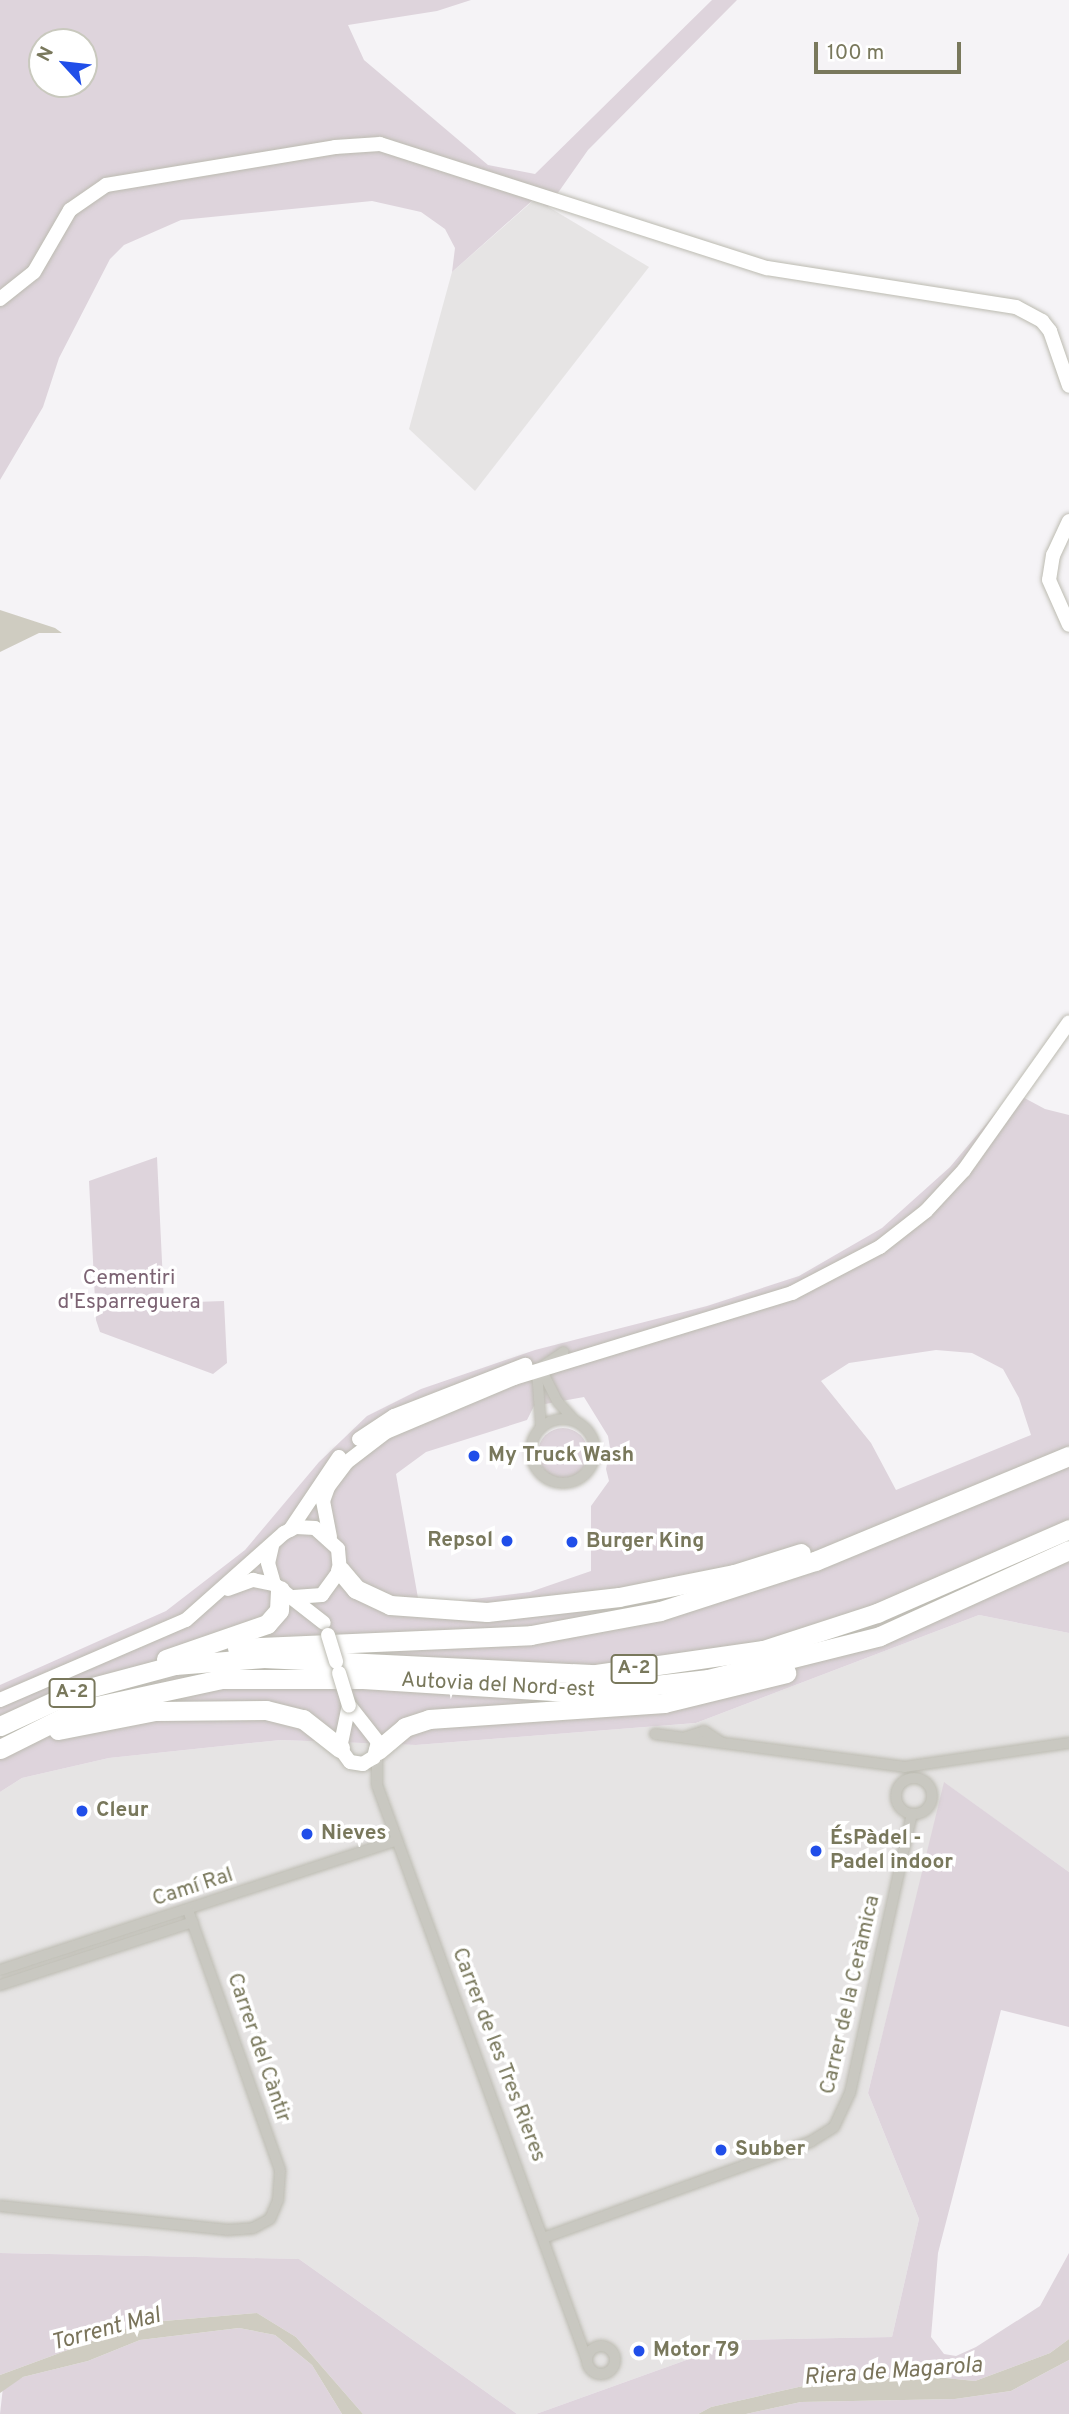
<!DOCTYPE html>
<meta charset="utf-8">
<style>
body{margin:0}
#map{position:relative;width:1069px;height:2414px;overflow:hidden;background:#f5f3f6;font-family:Overpass,sans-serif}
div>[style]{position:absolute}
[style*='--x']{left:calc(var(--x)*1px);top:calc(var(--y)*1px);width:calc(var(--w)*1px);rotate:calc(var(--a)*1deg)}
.built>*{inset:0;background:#e6e4e4}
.green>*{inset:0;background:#ded4dc}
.round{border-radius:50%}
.water>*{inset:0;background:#cfccc1}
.roads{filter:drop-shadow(0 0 2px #bcbbb1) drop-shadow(0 0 2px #bcbbb1)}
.street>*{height:10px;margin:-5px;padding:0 5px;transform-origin:5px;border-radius:5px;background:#c9c8c1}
.street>.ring{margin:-5px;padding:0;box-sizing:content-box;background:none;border:10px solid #c9c8c1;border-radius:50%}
.secondary>*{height:14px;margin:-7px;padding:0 7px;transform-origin:7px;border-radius:7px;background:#fff}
.highway>*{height:19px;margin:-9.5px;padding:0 9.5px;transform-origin:9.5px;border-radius:9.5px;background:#fff}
.bridges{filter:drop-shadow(0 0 2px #bcbbb1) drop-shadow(0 0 2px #bcbbb1)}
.secondary-bridge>*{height:14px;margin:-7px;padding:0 7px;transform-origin:7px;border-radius:7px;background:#fff}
.dots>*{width:19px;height:19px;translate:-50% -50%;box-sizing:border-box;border:4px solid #fff;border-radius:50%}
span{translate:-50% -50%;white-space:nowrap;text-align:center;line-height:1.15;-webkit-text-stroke:7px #fff;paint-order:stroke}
.shield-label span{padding:2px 5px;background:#fff;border:2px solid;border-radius:5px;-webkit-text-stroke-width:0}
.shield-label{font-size:19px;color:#79785c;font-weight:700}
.park-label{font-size:21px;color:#7c6373}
.poi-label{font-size:21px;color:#79785c;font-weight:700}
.left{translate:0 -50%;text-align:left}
.right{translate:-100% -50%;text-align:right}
.street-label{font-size:21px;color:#79785c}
.water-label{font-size:23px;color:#7a745b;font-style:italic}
.north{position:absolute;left:28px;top:28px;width:70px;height:70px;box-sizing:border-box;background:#fff;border:2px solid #c9c9be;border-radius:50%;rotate:297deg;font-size:19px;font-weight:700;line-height:28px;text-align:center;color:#79785c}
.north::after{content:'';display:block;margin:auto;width:24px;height:32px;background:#204ee9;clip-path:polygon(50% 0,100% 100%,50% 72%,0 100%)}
.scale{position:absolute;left:814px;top:42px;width:147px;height:32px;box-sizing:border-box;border:4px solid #79785c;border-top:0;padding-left:9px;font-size:21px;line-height:24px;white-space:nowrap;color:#79785c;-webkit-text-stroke:5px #fff;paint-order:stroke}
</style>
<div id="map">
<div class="built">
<div style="clip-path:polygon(535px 199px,649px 267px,475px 491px,409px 429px,452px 272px)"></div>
<div style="clip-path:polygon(979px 1615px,1069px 1633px,1069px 1872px,945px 1783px,868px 2093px,919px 2219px,892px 2337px,742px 2340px,536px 2414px,517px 2414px,299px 2259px,0 2253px,0 1792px,22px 1778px,109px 1758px,281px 1740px,416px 1745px,696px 1723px)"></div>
</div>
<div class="green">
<div style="clip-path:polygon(evenodd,0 0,471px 0,437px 11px,348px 25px,364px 60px,488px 165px,535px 174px,712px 0,737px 0,588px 150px,548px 207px,534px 199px,452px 272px,455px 248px,445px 229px,421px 212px,372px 201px,181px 220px,124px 245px,110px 259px,59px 358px,43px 407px,0 480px,0 0,42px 42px,84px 42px,84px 84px,42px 84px,42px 42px)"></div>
<div style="clip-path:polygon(evenodd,1013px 1092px,1045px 1109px,1069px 1115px,1069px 1633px,979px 1615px,696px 1723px,416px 1745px,281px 1740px,109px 1758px,22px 1778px,0 1792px,0 1685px,166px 1611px,245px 1550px,319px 1462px,367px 1416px,421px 1389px,535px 1350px,707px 1306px,799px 1276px,882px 1228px,950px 1167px,1013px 1092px,936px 1350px,972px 1353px,1003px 1369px,1019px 1398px,1031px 1435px,896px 1490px,871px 1443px,821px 1381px,849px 1363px,936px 1350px,1013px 1092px,584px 1397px,608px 1436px,610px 1448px,606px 1469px,609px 1481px,591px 1506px,591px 1571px,530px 1592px,458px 1601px,418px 1598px,396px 1474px,426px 1452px,527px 1420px,534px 1406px,584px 1397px)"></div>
<div style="clip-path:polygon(157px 1157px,164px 1303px,224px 1301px,227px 1363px,213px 1374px,100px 1332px,96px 1320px,89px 1181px)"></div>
<div class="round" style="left:538px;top:1428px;width:50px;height:50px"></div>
<div style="clip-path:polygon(944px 1782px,1069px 1872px,1069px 2027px,1001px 2010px,938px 2253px,931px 2337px,944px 2354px,956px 2356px,976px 2347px,1040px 2306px,1069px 2253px,1069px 2339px,1050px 2353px,975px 2381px,916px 2375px,803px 2386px,711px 2407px,698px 2414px,536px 2414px,742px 2340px,892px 2337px,919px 2219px,868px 2093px)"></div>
<div style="clip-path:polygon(0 2253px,299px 2259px,517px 2414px,363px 2414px,296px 2337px,257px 2313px,141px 2323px,0 2375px)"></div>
<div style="clip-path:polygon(239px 2328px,275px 2335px,312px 2365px,342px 2414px,0 2414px,3px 2387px,23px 2377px,88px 2361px,140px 2340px)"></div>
<div style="clip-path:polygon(1069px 2360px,1069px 2414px,746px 2414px,801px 2402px,955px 2399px,1011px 2391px)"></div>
</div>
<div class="water">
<div style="clip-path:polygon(0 610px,55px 628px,62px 633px,39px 633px,0 652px)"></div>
<div style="clip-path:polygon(257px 2313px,296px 2337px,363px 2414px,342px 2414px,312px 2365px,275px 2335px,239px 2328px,140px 2340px,88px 2361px,23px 2377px,0 2393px,0 2375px,141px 2323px)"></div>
<div style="clip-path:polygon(1069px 2339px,1069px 2360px,1011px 2391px,955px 2399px,801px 2402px,746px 2414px,698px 2414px,711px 2407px,803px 2386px,916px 2375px,975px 2381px,1050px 2353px)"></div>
</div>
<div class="roads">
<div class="street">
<div style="--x:534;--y:1370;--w:9;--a:18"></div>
<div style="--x:543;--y:1373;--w:33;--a:63"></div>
<div style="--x:558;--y:1402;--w:24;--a:48"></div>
<div class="ring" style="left:531px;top:1419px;width:54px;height:54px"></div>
<div style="--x:541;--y:1427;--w:57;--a:-94"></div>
<div style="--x:537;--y:1370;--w:32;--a:-34"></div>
<div style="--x:655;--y:1734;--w:251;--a:7.5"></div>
<div style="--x:904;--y:1767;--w:167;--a:-8.3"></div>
<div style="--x:686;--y:1737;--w:19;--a:-18"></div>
<div style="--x:704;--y:1731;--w:20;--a:33"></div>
<div style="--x:377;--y:1753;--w:32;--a:90"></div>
<div style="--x:377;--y:1785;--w:612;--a:69.94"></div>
<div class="ring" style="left:896px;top:1778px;width:26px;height:26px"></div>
<div style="--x:0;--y:1970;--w:418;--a:-18.1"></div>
<div style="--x:0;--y:1985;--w:203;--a:-18.1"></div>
<div style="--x:0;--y:2206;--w:228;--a:6"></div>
<div style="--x:227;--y:2230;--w:26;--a:-4"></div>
<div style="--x:253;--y:2228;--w:19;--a:-28"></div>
<div style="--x:270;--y:2219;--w:21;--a:-67"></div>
<div style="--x:278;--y:2200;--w:30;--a:-86"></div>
<div style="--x:280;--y:2170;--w:276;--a:-109.5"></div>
<div style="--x:546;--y:2237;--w:281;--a:-19.8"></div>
<div style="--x:810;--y:2142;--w:28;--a:-32"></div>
<div style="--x:834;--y:2127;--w:38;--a:-65"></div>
<div style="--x:850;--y:2093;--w:286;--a:-77.5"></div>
<div class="ring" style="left:587px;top:2346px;width:18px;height:18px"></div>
</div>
<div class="secondary">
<div style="--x:0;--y:299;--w:43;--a:-38.5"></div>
<div style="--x:34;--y:272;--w:72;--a:-59.9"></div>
<div style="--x:70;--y:210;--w:44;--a:-34.8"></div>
<div style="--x:106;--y:185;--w:232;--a:-9.4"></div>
<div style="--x:335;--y:147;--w:45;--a:-3.8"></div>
<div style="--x:380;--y:144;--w:406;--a:17.8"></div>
<div style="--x:767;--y:268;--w:252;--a:8.9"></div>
<div style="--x:1016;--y:307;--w:30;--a:28"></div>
<div style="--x:1042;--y:321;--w:13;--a:51"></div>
<div style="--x:1050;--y:331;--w:58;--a:70.9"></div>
<div style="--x:1069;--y:521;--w:38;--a:115"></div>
<div style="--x:1053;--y:555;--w:25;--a:99"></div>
<div style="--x:1049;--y:580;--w:49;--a:66"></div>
<div style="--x:359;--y:1439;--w:42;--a:-33.3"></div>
<div style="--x:394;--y:1416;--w:141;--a:-21.3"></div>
<div style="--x:290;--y:1530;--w:88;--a:-56.1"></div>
<div style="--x:330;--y:1537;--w:37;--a:-101"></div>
<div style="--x:323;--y:1501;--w:15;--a:-70"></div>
<div style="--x:328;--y:1487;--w:31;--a:-53"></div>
<div style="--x:347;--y:1462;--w:49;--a:-37.6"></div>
<div style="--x:386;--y:1432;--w:139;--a:-22.9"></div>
<div style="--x:514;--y:1378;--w:291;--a:-17"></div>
<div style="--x:792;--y:1293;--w:99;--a:-27.6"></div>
<div style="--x:880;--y:1247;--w:58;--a:-38"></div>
<div style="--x:926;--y:1211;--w:56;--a:-47.2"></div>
<div style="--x:964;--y:1170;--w:181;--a:-54.6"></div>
<div style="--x:272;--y:1546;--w:17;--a:103"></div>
<div style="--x:268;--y:1563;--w:22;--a:74"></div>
<div style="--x:274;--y:1584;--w:63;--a:38"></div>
<div style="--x:228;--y:1589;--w:27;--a:-20"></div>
<div style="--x:253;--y:1580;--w:21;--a:11"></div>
<div style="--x:0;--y:1700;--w:202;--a:-23.3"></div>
<div style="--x:186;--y:1620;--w:131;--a:-41.6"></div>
<div style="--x:284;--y:1533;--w:13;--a:-27"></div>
<div style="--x:296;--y:1527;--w:19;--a:3"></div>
<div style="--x:315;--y:1528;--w:31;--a:42"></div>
<div style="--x:338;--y:1549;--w:21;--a:85"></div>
<div style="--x:340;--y:1570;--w:31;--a:126"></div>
<div style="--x:322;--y:1595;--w:28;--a:176"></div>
<div style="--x:349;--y:1705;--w:47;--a:51.9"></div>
<div style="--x:378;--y:1742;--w:16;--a:105"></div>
<div style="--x:374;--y:1757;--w:13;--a:148"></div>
<div style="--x:363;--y:1764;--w:13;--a:-171"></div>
<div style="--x:350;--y:1762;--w:17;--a:-126"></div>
<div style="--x:340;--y:1748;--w:44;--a:-78.2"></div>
</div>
<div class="highway">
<div style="--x:340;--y:1570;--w:25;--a:50"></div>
<div style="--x:356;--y:1589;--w:38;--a:25"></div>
<div style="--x:390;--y:1605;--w:97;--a:4.1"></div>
<div style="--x:487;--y:1612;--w:133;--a:-6.5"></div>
<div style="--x:619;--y:1597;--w:117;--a:-11.3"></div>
<div style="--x:734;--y:1574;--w:70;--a:-17.4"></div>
<div style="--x:237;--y:1648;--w:294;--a:-2.5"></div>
<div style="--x:531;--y:1635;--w:131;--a:-10.5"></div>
<div style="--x:660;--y:1611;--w:163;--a:-17.9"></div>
<div style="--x:815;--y:1561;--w:275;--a:-22.5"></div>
<div style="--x:166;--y:1659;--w:107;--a:-19.1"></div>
<div style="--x:267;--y:1624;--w:18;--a:-49"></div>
<div style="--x:279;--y:1610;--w:20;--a:-87"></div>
<div style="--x:0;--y:1726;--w:81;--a:-24.7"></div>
<div style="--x:74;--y:1692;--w:105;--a:-15"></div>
<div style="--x:175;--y:1665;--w:89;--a:-4.5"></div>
<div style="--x:264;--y:1658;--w:332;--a:2.8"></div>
<div style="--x:596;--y:1674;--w:169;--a:-8.2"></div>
<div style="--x:763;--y:1650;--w:120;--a:-18"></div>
<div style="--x:877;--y:1613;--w:210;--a:-23.6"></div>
<div style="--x:58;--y:1730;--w:99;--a:-11.1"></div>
<div style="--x:155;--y:1711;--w:111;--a:-0.5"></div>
<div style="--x:266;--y:1710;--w:38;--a:14"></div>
<div style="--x:303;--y:1719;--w:47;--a:38.1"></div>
<div style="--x:0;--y:1749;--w:87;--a:-26.6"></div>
<div style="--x:78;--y:1710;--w:146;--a:-12.2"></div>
<div style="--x:221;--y:1679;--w:142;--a:0"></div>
<div style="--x:363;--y:1679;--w:222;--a:3.6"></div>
<div style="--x:585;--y:1693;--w:124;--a:-6.5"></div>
<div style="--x:708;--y:1679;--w:177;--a:-14"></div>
<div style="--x:880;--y:1636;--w:208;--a:-24.5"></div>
<div style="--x:378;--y:1750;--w:35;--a:-40"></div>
<div style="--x:405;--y:1727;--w:25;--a:-18"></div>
<div style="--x:429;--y:1719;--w:236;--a:-3.9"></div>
<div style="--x:664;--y:1703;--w:126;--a:-13.8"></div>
</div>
</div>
<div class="bridges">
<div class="secondary-bridge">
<div style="--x:328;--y:1635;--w:28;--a:73"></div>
<div style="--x:339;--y:1673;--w:34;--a:73"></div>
</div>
</div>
<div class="dots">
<div style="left:474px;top:1456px;background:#204ee9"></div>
<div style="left:507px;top:1541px;background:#204ee9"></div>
<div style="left:572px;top:1542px;background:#204ee9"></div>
<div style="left:82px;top:1811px;background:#204ee9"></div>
<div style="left:307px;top:1834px;background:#204ee9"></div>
<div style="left:816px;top:1851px;background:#204ee9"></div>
<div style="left:721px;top:2150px;background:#204ee9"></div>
<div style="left:639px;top:2351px;background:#204ee9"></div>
</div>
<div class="shield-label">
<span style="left:634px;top:1669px">A-2</span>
<span style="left:72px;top:1693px">A-2</span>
</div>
<div class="park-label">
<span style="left:129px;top:1291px">Cementiri<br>d'Esparreguera</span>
</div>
<div class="poi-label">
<span class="left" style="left:488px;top:1456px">My Truck Wash</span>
<span class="right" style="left:493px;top:1541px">Repsol</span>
<span class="left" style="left:586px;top:1542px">Burger King</span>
<span class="left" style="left:96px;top:1811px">Cleur</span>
<span class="left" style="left:321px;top:1834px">Nieves</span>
<span class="left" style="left:830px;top:1851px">ÉsPàdel -<br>Padel indoor</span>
<span class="left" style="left:735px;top:2150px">Subber</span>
<span class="left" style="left:653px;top:2351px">Motor 79</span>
</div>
<div class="street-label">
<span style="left:498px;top:1686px;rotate:3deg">Autovia del Nord-est</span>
<span style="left:193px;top:1888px;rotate:-18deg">Camí Ral</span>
<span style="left:851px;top:1995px;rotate:-77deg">Carrer de la Ceràmica</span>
<span style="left:258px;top:2048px;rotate:71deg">Carrer del Càntir</span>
<span style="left:498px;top:2055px;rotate:69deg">Carrer de les Tres Rieres</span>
</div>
<div class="water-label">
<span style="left:106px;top:2331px;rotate:-15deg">Torrent Mal</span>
<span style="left:893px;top:2373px;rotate:-4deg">Riera de Magarola</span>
</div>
<div class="north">N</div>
<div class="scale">100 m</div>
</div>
